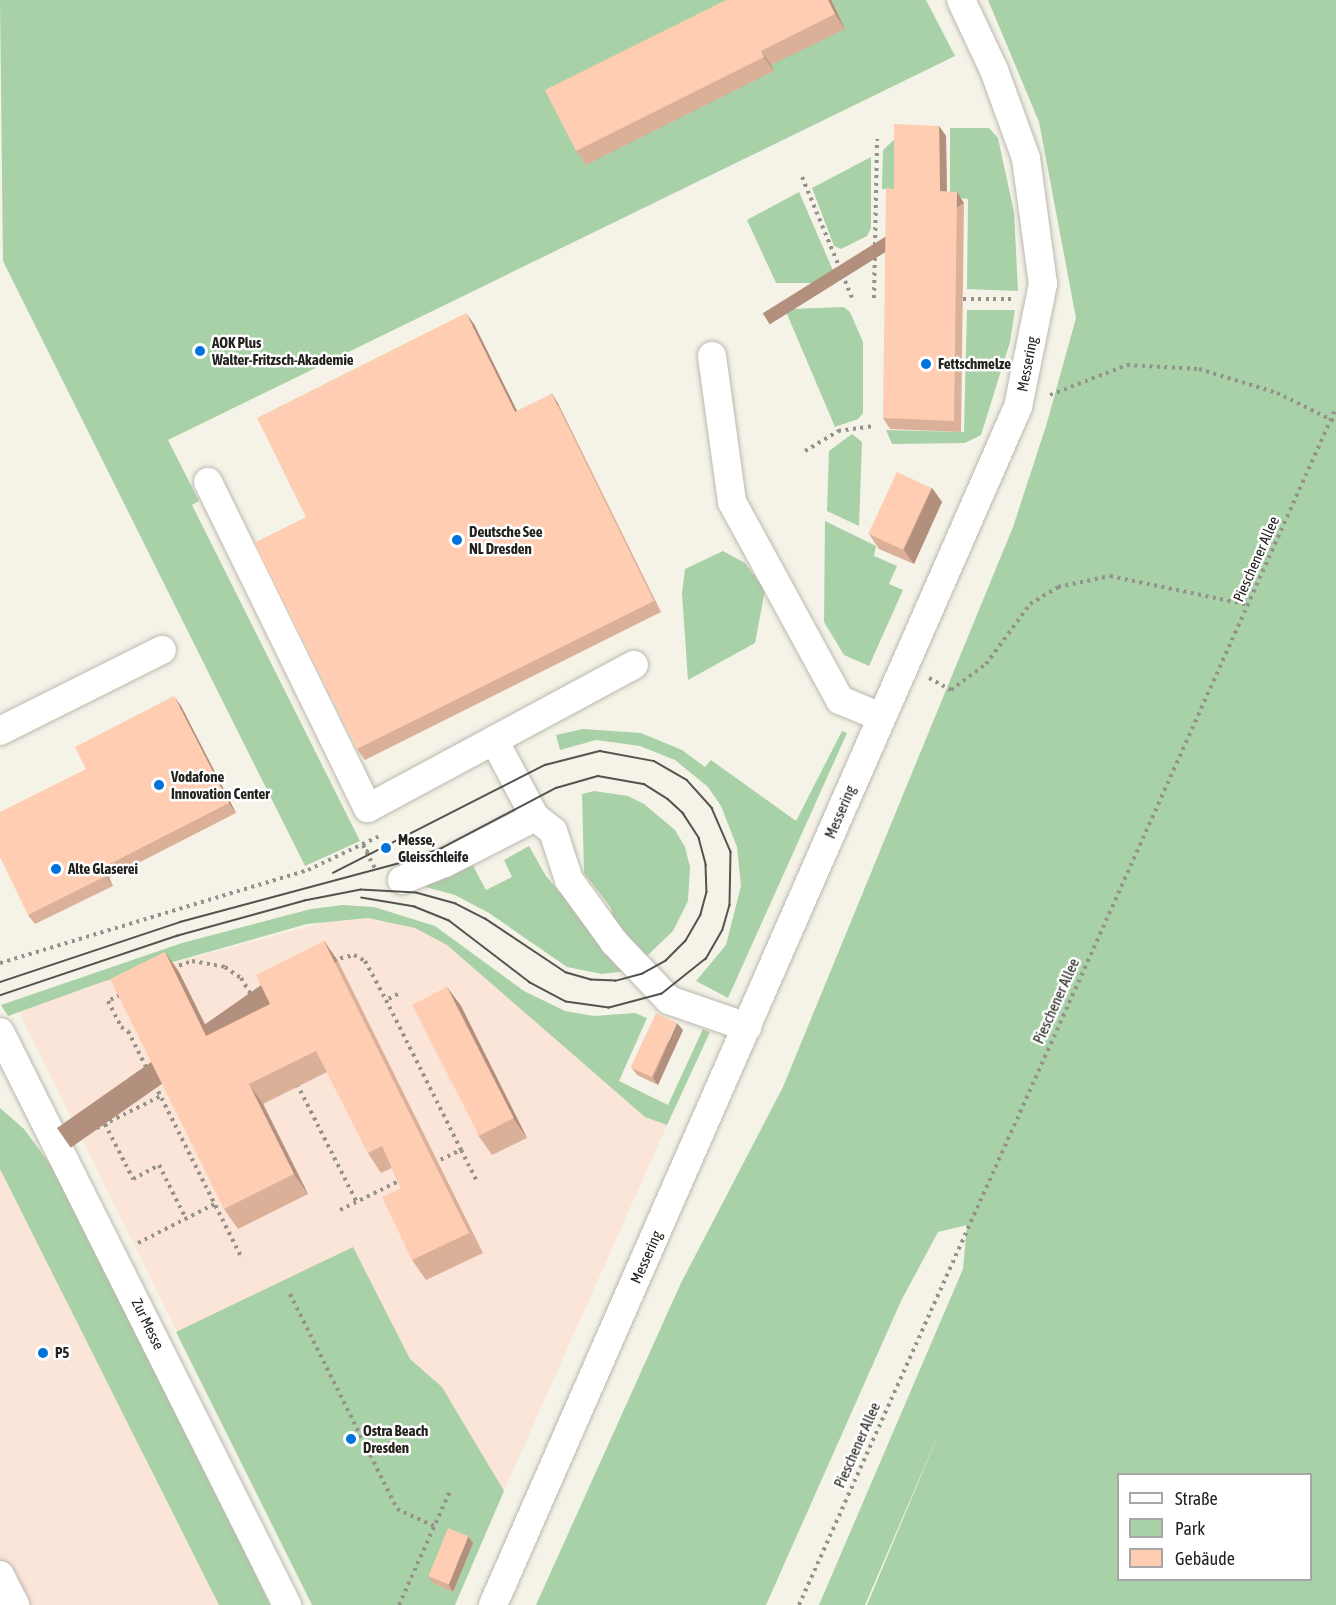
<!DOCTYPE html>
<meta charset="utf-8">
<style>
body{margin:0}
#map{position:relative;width:1336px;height:1605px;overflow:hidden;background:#f5f3e8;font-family:"Asap Condensed",sans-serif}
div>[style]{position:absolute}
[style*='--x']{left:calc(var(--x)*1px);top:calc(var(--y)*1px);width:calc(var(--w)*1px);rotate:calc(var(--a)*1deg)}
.commercial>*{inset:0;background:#fbe4d8}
.green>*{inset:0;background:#a8d1a7}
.path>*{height:4px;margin-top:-2px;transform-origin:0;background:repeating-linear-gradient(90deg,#94928a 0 3px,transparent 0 7.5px)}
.roads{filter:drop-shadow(0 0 2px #bbb9af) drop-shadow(0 0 2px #bbb9af)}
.minor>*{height:28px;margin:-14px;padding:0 14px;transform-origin:14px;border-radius:14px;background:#fff}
.tram>*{height:1.5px;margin:-0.75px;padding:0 0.75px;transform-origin:0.75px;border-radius:0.75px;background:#54534d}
.wall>*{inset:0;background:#dab099}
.shaded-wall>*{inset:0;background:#b2907d;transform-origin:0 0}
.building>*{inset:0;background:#fecdb2;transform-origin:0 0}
.dots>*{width:16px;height:16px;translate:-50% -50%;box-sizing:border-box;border:3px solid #fff;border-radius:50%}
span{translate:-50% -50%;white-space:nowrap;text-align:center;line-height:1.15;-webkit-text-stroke:5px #fff;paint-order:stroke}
.poi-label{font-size:15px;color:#23221e;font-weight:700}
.left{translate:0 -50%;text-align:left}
.street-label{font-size:15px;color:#23221e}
.legend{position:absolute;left:1117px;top:1473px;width:195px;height:108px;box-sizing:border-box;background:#fff;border:2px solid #a7a7a5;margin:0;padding:8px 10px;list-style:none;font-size:18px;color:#23221e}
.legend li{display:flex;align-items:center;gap:12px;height:30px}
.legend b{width:30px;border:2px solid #a7a7a5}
</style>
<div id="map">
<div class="commercial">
<div style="clip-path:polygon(340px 918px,368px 918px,415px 928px,447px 945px,645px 1117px,667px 1125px,486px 1531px,312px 1605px,19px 1012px,102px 982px)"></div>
<div style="clip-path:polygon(0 1169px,219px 1605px,0 1605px)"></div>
</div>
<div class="green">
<div style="clip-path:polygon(0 0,926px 0,955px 56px,168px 440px,199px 501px,192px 505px,360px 841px,305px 866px,3px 261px)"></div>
<div style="clip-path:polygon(evenodd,988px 0,1336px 0,1336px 1605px,867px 1605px,941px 1428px,865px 1605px,819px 1605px,963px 1269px,967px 1225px,938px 1232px,901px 1301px,766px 1605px,536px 1605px,681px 1283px,783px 1087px,1013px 527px,1046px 426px,1076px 318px,1039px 122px,988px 0,1310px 1474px,1310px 1580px,1118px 1580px,1118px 1474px,1310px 1474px)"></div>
<div style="clip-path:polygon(950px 128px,989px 128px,998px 138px,1014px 212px,1018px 291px,967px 289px,968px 199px,950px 197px)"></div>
<div style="clip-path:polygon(897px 137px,895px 190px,882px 189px,883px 150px)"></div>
<div style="clip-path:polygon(871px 157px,871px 228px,867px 236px,841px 249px,834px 246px,812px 188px)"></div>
<div style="clip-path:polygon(799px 192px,835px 275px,830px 283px,776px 283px,747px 220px)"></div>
<div style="clip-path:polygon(844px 307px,850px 312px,863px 342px,863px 413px,858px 419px,835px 427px,787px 314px,790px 309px)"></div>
<div style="clip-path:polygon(967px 310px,1015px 310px,1010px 342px,981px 435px,965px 443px,892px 444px,886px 430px,964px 432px)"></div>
<div style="clip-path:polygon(852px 434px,862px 442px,859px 526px,827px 511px,829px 451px)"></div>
<div style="clip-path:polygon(825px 521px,876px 546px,874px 556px,897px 566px,889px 584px,903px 590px,869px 666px,844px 655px,824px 622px)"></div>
<div style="clip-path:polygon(723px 551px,745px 563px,765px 590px,755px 643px,688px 680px,682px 593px,685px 569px)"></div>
<div style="clip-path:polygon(583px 729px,641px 733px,682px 750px,705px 767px,711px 760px,796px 821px,842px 731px,847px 733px,728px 998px,696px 981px,726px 945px,741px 886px,737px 847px,721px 806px,708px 787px,675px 760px,640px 746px,596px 740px,560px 750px,556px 735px)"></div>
<div style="clip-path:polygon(594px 791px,628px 796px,644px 804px,675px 830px,685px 847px,690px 867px,688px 901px,673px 931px,648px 955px,637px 957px,614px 926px,611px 908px,584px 873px,582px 794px)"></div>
<div style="clip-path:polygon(529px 846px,546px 876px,626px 971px,602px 974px,567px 967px,489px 913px,455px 895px,422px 886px,470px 860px,486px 890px,512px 877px,504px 860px)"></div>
<div style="clip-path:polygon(343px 905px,374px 907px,435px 926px,524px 991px,565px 1011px,594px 1016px,635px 1013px,647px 1018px,619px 1081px,668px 1105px,703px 1029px,710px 1032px,667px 1125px,645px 1117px,447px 945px,415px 928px,368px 918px,307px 924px,102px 982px,8px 1016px,1px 1005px,182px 943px,311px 909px)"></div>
<div style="clip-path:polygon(0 1108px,24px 1129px,55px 1171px,174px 1403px,270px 1605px,219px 1605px,0 1169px)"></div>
<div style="clip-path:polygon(353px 1247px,410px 1359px,442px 1387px,504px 1491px,455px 1605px,312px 1605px,176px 1332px)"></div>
</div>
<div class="path">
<div style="--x:802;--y:177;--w:131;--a:67.5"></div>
<div style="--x:874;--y:298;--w:159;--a:-88.9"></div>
<div style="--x:963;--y:299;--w:50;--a:0"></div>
<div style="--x:1050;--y:395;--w:83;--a:-21.3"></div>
<div style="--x:1127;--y:365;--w:72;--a:3.2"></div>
<div style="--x:1199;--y:369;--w:82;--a:17.1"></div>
<div style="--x:1277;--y:393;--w:66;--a:26.2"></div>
<div style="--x:805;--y:451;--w:39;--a:-31"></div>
<div style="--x:838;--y:431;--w:36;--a:-8"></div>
<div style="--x:929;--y:678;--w:25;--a:29"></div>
<div style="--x:951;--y:690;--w:44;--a:-36.6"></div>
<div style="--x:986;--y:664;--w:74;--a:-53.7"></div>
<div style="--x:1030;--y:604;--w:33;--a:-31"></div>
<div style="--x:1058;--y:587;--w:53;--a:-11.9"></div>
<div style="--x:1110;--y:576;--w:142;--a:11.8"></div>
<div style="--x:363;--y:845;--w:29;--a:63"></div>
<div style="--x:366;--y:852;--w:7;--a:-27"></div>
<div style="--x:333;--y:960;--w:22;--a:-13"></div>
<div style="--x:354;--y:955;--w:13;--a:29"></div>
<div style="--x:365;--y:961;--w:44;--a:61.7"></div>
<div style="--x:0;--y:963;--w:322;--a:-16.8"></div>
<div style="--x:308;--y:870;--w:80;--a:-25.3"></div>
<div style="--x:172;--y:968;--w:21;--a:-19"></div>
<div style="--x:192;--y:961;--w:34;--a:10"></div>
<div style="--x:225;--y:967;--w:19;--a:35"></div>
<div style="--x:241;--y:978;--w:41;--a:59"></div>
<div style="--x:398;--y:994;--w:13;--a:153"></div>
<div style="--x:386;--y:1000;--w:168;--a:63.4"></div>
<div style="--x:120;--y:995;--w:13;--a:153"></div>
<div style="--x:108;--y:1001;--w:29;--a:63"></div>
<div style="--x:121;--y:1027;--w:8;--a:30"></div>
<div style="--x:128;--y:1031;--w:255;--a:63.4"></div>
<div style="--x:254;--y:999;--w:14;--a:-25"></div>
<div style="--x:297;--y:1084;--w:131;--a:63.2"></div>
<div style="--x:105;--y:1124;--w:62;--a:63"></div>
<div style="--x:133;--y:1179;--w:30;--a:-28"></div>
<div style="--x:159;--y:1165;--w:60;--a:63.4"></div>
<div style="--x:83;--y:1135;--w:87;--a:-26.6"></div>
<div style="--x:434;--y:1163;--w:30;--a:-26"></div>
<div style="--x:461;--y:1150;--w:33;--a:63"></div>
<div style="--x:340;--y:1210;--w:68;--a:-26.2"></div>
<div style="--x:138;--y:1243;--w:86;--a:-26.9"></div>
<div style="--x:290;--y:1294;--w:240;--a:63.5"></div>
<div style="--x:397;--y:1509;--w:41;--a:24.7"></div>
<div style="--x:399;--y:1605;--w:127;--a:-65.9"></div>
<div style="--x:799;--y:1605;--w:1312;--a:-65.84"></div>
</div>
<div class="roads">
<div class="minor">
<div style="--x:712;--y:356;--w:147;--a:82.2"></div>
<div style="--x:732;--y:502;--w:226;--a:61.4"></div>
<div style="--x:840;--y:700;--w:44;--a:22.5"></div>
<div style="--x:208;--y:482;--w:363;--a:63.9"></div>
<div style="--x:368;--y:808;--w:302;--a:-28.3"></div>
<div style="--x:0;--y:731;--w:181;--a:-26.6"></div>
<div style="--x:494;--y:740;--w:87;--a:62"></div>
<div style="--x:535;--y:817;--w:23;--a:38"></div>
<div style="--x:553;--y:831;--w:52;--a:71.9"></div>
<div style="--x:569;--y:880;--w:77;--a:54"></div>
<div style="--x:614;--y:942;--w:80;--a:46.5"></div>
<div style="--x:669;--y:1000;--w:83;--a:19.1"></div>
<div style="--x:402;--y:880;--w:46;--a:-21.6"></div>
<div style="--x:445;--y:863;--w:101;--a:-27.1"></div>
<div style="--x:0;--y:1032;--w:641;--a:63.39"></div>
<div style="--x:0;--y:1575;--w:34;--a:63"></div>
<div style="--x:493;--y:1605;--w:1308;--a:-66.34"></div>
<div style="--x:1018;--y:407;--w:126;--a:-78.5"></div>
<div style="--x:1043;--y:284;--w:127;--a:-97.7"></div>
<div style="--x:1026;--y:158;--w:94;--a:-110"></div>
<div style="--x:994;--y:70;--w:77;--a:-115.2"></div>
</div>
</div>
<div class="tram">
<div style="--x:333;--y:873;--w:238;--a:-27"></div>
<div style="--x:545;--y:765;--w:57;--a:-14.3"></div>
<div style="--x:600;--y:751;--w:55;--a:10.5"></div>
<div style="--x:654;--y:761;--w:38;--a:30"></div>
<div style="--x:687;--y:780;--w:38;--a:48"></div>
<div style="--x:712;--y:808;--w:48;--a:66.6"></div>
<div style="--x:731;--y:852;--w:53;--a:91.1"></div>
<div style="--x:730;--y:905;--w:26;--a:106"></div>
<div style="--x:723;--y:930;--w:34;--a:120"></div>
<div style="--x:706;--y:959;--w:56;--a:141.5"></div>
<div style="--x:662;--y:994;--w:55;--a:165.2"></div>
<div style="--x:609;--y:1008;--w:43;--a:-172.1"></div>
<div style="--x:566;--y:1002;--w:41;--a:-152.2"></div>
<div style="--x:530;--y:983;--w:102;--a:-142.6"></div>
<div style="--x:449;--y:921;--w:37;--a:-158"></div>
<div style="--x:415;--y:907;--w:54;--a:-170.4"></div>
<div style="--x:0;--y:982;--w:190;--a:-18.4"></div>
<div style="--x:180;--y:922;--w:232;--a:-15"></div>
<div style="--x:404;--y:862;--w:40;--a:-20.2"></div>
<div style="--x:442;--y:848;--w:129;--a:-27.8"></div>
<div style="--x:556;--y:788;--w:44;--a:-15.9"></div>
<div style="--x:598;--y:776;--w:47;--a:9.9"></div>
<div style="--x:644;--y:784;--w:28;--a:32"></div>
<div style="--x:668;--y:799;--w:21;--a:43"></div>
<div style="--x:683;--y:813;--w:30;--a:57"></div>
<div style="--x:699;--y:838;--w:28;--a:75"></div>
<div style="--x:706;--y:865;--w:27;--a:88"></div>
<div style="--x:707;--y:892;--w:24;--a:105"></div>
<div style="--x:701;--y:915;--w:30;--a:120"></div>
<div style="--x:686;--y:941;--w:28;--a:135"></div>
<div style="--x:666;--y:961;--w:26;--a:151"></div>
<div style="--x:643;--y:974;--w:28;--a:165"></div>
<div style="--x:616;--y:981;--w:25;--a:-178"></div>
<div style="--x:591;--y:980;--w:26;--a:-164"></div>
<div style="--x:566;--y:973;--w:97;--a:-146.3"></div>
<div style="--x:485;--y:919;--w:33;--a:-153"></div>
<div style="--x:456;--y:904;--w:41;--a:-164.6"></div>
<div style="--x:416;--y:893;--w:55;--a:-176.9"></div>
<div style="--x:361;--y:890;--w:57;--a:168.9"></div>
<div style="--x:305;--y:901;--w:132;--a:164.6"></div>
<div style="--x:178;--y:936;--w:188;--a:161.4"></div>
</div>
<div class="wall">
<div style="clip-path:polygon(726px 0,831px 0,845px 29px,771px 65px,774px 71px,586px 165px,576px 151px)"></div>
<div style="clip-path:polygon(939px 126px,946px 136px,947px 192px,957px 192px,964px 203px,961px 432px,890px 429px,883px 418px,894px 189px)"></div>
<div style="clip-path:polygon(474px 324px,517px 411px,552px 394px,559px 405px,661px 612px,365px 760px,357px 749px,306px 517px)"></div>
<div style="clip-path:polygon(932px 488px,942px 502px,914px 564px,879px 549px,869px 534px)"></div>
<div style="clip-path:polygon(181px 706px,236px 813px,109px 878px,113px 886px,35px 924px,28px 915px,86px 769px)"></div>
<div style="clip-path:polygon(324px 941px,338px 961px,483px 1253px,426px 1280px,412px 1260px,401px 1188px,392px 1168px,381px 1173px,368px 1153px,327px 1072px,263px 1104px,308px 1194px,238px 1229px,224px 1209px,165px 952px,179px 972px,210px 1034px,270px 1004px)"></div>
<div style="clip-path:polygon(447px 987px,461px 1006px,527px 1138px,492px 1155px,478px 1135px)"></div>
<div style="clip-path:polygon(683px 1030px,658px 1085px,637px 1075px,632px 1068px)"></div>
<div style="clip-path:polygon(473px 1543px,453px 1592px,433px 1583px,428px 1576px)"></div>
</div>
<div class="shaded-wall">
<div style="clip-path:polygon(828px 0,831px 0,845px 29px,835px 14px)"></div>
<div style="clip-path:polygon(761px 51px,771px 65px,774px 71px,764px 57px)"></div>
<div style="clip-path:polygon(939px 126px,946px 136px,947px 202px,940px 191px)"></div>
<div style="left:957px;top:192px;width:13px;height:229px;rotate:58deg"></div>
<div style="clip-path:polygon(466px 313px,474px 324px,523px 423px,515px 412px)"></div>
<div style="left:552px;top:394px;width:13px;height:231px;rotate:58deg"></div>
<div style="clip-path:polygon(932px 488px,942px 502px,914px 564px,904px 550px)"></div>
<div style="clip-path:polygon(174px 696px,181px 706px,236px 813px,229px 803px)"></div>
<div style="clip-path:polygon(102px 868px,109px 878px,113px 886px,106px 876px)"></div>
<div style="left:324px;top:941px;width:24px;height:326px;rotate:55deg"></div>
<div style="clip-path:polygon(165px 952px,179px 972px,220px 1055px,206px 1036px)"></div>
<div style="clip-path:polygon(447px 987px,461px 1006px,527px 1138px,513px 1118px)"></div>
<div style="clip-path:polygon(677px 1023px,683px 1030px,658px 1085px,653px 1078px)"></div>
<div style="clip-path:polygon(249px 1084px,263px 1104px,308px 1194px,294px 1174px)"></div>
<div style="clip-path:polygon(468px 1536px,473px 1543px,453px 1592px,448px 1584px)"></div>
</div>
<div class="building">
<div style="clip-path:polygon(726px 0,828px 0,835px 14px,761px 51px,764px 57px,576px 151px,545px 90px)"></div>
<div style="clip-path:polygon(894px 124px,939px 126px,940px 191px,957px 192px,954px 421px,883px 418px,886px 188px,894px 189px)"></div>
<div style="clip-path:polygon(466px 313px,515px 412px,552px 394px,654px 601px,357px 749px,254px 543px,306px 517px,257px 418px)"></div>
<div style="left:897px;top:472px;width:38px;height:68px;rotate:25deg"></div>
<div style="clip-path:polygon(174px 696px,229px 803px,102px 868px,106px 876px,28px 915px,0 857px,0 812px,86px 769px,75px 747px)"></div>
<div style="clip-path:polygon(324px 941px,469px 1233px,412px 1260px,382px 1197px,401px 1188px,382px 1146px,368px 1153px,316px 1051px,249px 1084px,294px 1174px,224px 1209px,110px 979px,165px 952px,206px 1036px,270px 1004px,256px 975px)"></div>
<div style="left:447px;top:987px;width:147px;height:39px;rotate:63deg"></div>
<div style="left:656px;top:1013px;width:23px;height:60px;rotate:25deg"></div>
<div style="left:448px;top:1528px;width:22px;height:52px;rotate:22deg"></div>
</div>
<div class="dots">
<div style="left:200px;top:351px;background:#0073da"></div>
<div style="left:926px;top:364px;background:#0073da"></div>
<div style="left:457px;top:540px;background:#0073da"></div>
<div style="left:159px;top:785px;background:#0073da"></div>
<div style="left:386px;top:848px;background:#0073da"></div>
<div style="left:56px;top:869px;background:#0073da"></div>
<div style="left:43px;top:1353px;background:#0073da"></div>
<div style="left:351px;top:1439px;background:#0073da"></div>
</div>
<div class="poi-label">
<span class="left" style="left:212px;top:351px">AOK Plus<br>Walter-Fritzsch-Akademie</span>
<span class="left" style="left:938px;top:364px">Fettschmelze</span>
<span class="left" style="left:469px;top:540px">Deutsche See<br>NL Dresden</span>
<span class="left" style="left:171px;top:785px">Vodafone<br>Innovation Center</span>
<span class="left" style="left:398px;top:848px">Messe,<br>Gleisschleife</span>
<span class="left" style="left:68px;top:869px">Alte Glaserei</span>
<span class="left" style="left:55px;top:1353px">P5</span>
<span class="left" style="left:363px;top:1439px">Ostra Beach<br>Dresden</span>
</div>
<div class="street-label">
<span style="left:1027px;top:364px;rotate:-79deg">Messering</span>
<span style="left:1256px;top:559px;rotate:-66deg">Pieschener Allee</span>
<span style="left:840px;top:812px;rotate:-67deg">Messering</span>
<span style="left:1056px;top:1001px;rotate:-66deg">Pieschener Allee</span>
<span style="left:646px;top:1257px;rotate:-66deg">Messering</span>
<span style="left:148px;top:1324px;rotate:64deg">Zur Messe</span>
<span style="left:857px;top:1445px;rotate:-66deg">Pieschener Allee</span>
</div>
<ul class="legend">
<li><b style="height:8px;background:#fff"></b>Straße</li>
<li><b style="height:16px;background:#a8d1a7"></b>Park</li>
<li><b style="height:16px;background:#fecdb2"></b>Gebäude</li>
</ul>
</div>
